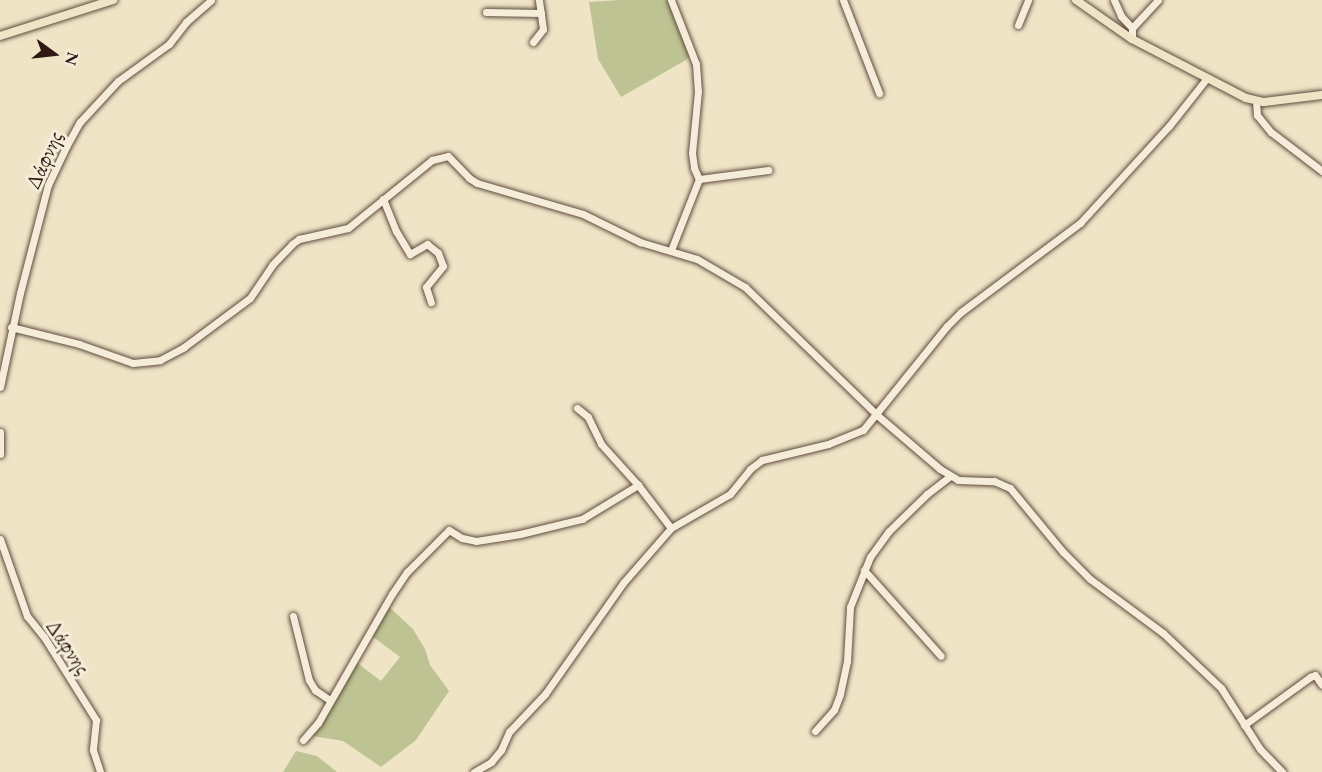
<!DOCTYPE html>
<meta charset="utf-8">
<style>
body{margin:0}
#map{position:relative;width:1322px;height:772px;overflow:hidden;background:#f0e4c6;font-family:"EB Garamond",serif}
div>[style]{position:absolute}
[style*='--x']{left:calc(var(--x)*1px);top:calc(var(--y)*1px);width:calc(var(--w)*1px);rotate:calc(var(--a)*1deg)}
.green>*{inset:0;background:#bdc392}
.roads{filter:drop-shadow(0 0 2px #5e4c3f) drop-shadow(0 0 2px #5e4c3f)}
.minor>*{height:7px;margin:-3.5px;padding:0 3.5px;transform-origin:3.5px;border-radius:3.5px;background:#f5edda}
.major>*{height:8px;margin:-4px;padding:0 4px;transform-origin:4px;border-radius:4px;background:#f0e4c6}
span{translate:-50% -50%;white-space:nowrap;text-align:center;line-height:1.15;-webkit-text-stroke:6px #f5edda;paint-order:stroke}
.street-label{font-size:21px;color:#2e1a12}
.north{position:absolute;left:24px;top:24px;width:60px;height:60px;-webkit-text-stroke:4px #f5edda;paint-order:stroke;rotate:105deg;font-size:16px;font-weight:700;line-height:24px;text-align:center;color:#2e1a12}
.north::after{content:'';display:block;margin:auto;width:21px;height:27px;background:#2e1a12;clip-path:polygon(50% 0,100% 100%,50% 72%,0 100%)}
</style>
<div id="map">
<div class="green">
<div style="clip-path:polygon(620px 0,668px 0,690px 55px,686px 60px,621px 97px,598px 59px,589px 2px)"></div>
<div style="clip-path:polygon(388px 606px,413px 629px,425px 649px,430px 665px,449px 691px,416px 740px,381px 767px,343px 741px,313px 736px,356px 662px,381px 681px,400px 657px,372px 636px)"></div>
<div style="clip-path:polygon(296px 751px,317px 756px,337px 772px,283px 772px)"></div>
</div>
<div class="roads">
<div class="minor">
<div style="--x:671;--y:0;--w:69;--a:68.7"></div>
<div style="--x:696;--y:64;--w:27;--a:86"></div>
<div style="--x:698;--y:91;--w:62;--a:95.5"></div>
<div style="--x:692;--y:153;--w:15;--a:82"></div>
<div style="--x:694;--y:168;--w:12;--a:66"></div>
<div style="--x:699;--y:179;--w:76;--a:111.5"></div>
<div style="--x:843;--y:0;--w:100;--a:68.8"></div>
<div style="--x:1114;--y:0;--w:17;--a:66"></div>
<div style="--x:1121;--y:16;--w:16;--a:47"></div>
<div style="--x:1132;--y:28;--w:11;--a:90"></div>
<div style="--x:486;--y:12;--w:55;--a:1"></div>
<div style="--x:1018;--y:25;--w:27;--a:-68"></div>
<div style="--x:1132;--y:28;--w:38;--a:-47"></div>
<div style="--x:533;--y:42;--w:16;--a:-52"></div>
<div style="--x:543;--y:29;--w:29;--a:-98"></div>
<div style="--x:1256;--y:101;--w:14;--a:86"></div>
<div style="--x:1257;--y:115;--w:22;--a:51"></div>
<div style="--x:1271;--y:132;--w:64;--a:37.4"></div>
<div style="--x:699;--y:179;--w:70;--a:-7.4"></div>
<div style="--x:383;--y:199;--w:35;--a:68"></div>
<div style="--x:396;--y:231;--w:27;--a:59"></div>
<div style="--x:410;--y:254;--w:20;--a:-30"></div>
<div style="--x:427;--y:244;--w:14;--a:39"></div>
<div style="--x:438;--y:253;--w:14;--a:69"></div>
<div style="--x:443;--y:266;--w:27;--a:129"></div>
<div style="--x:426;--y:287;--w:16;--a:72"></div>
<div style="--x:11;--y:327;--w:70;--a:14"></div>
<div style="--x:79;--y:344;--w:57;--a:19.4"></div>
<div style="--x:133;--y:363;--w:27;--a:-6"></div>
<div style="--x:160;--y:360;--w:27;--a:-28"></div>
<div style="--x:184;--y:347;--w:82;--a:-36.6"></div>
<div style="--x:250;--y:298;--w:40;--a:-56"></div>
<div style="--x:272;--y:265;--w:29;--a:-46"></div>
<div style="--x:292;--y:244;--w:9;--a:-36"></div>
<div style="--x:299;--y:239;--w:50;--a:-12.7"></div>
<div style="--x:348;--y:228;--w:108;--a:-39"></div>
<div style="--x:432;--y:160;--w:16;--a:-14"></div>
<div style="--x:448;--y:156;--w:30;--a:46"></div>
<div style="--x:469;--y:178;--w:9;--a:32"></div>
<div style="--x:477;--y:183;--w:110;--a:16.3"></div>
<div style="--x:583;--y:214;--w:64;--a:26.2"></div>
<div style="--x:640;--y:242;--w:59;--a:16.6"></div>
<div style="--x:697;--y:259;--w:56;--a:30.3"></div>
<div style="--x:745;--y:287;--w:184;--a:44.1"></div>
<div style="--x:877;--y:415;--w:83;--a:40.6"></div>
<div style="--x:940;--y:469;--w:21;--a:31"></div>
<div style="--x:958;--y:480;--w:36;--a:2"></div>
<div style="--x:994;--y:481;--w:17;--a:24"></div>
<div style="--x:1010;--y:488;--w:83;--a:50.4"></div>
<div style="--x:1063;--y:552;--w:38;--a:45"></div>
<div style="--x:1090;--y:579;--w:91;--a:36.5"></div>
<div style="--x:1163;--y:633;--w:80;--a:43.5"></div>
<div style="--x:1221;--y:688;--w:72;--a:57.4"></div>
<div style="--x:1260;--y:749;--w:32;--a:46"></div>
<div style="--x:0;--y:387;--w:96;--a:-78"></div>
<div style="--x:20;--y:293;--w:112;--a:-75.5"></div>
<div style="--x:48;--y:185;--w:44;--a:-64.6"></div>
<div style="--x:67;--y:145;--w:26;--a:-61"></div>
<div style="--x:80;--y:122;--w:56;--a:-47.2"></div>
<div style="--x:118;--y:81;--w:63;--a:-36"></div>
<div style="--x:169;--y:44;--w:28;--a:-52"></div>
<div style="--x:186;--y:22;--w:33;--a:-41"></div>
<div style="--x:577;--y:408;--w:14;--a:39"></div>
<div style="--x:588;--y:417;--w:30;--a:64"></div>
<div style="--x:601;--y:444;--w:55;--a:47.9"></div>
<div style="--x:638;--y:485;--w:54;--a:52.5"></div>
<div style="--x:0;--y:432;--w:22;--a:90"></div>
<div style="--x:0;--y:539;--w:82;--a:70.7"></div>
<div style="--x:27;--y:616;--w:27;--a:51"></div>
<div style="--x:44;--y:637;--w:98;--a:57.9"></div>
<div style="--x:96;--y:720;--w:30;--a:96"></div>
<div style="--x:93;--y:750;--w:23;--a:72"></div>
<div style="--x:864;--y:570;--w:115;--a:48.2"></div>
<div style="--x:293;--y:616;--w:66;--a:76"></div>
<div style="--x:309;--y:680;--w:12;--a:59"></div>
<div style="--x:315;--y:690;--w:18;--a:34"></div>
<div style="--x:1244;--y:725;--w:82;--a:-36"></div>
<div style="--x:1310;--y:677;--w:5;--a:-22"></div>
<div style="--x:1315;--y:675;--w:12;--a:55"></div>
<div style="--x:815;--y:731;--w:28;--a:-48"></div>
<div style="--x:834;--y:710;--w:17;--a:-69"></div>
<div style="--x:840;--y:694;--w:34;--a:-78"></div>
<div style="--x:847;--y:661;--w:54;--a:-86.8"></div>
<div style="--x:850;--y:607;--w:54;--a:-68.2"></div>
<div style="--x:870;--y:557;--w:32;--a:-54"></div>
<div style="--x:889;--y:531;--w:53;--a:-44.2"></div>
<div style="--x:927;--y:494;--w:29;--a:-38"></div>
<div style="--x:303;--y:740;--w:23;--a:-49"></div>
<div style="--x:318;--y:723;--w:149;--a:-60.2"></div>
<div style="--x:392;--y:594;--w:27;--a:-56"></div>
<div style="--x:407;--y:572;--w:59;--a:-45"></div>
<div style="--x:449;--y:530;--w:15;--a:32"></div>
<div style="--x:462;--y:538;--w:14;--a:12"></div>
<div style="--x:476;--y:541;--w:45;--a:-9"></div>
<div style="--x:520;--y:534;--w:64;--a:-13.6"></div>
<div style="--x:582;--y:519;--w:66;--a:-31.3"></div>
<div style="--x:474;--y:772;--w:20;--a:-30"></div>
<div style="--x:491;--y:762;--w:16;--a:-50"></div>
<div style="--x:501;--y:750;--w:20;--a:-66"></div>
<div style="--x:509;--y:732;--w:52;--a:-46.5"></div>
<div style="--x:545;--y:694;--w:136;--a:-54.9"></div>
<div style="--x:623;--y:583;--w:73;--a:-48.9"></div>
<div style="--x:671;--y:528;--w:68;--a:-30"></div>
<div style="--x:730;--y:494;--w:32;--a:-51"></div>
<div style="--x:750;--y:469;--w:15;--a:-37"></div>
<div style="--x:762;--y:460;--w:68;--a:-13.6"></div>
<div style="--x:828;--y:444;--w:38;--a:-22"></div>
<div style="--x:863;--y:430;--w:134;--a:-51.1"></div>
<div style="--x:947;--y:326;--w:20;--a:-45"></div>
<div style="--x:961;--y:312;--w:149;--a:-36.8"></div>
<div style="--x:1080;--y:223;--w:132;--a:-47.5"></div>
<div style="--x:1169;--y:126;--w:61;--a:-51.6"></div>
</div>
<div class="major">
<div style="--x:1076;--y:0;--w:68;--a:34.9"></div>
<div style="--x:1132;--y:39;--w:128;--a:27.4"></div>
<div style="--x:1246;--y:98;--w:18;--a:13"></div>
<div style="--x:1264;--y:102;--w:58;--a:-6.9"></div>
<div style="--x:0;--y:36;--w:119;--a:-17.7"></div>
</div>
</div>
<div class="street-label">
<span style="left:44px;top:160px;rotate:-66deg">Δάφνης</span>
<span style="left:68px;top:647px;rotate:56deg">Δάφνης</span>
</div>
<div class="north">N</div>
</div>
